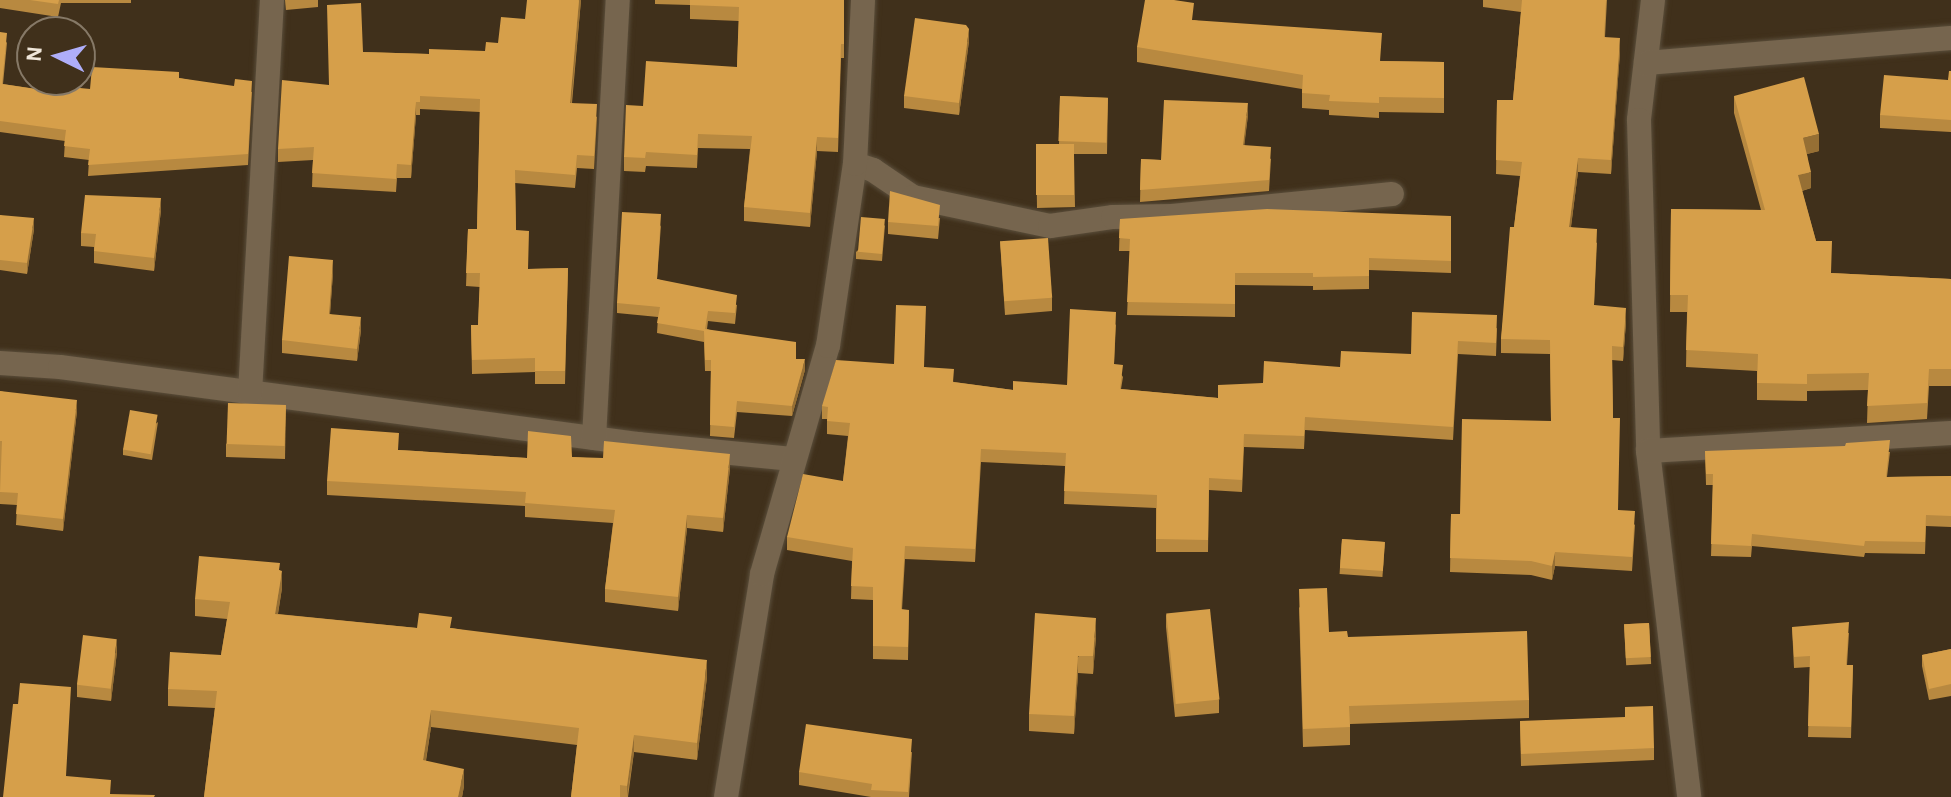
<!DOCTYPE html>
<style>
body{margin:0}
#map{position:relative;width:1951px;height:797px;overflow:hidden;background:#40301b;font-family:"Alegreya Sans",sans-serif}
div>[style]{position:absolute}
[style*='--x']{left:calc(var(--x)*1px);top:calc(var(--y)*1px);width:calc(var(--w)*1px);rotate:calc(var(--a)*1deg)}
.roads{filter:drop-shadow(0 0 2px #5a4e3b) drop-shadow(0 0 2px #5a4e3b)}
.minor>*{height:24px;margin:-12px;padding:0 12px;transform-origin:12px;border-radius:12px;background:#76654e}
.wall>*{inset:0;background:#b88940;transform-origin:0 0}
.shaded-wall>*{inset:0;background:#966f34}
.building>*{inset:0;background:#d69f4a;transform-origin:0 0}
span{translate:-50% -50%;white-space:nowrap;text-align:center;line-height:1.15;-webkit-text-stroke:8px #40301b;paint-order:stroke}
.north{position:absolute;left:16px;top:16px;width:80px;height:80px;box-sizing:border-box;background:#40301b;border:2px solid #867967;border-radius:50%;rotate:275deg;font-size:22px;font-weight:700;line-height:32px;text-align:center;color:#efe6d9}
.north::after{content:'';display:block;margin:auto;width:28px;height:36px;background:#afaefa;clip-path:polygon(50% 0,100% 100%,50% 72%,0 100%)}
</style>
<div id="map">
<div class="roads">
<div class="minor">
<div style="--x:1653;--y:0;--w:121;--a:96.7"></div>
<div style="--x:1639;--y:120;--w:331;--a:88.4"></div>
<div style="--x:1648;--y:451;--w:348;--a:83.2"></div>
<div style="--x:1646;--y:63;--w:306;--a:-4.7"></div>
<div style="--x:855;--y:164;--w:19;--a:18"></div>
<div style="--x:873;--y:170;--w:48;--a:34"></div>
<div style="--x:913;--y:197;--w:140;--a:12"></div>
<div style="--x:1050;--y:226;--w:64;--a:-8.1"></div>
<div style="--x:1113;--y:217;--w:59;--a:-1"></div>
<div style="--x:1172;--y:216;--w:221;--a:-5.7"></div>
<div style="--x:0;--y:363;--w:60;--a:3.8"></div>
<div style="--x:60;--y:367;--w:584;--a:7.58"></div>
<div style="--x:639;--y:444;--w:155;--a:5.6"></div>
<div style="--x:250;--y:393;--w:394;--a:-86.8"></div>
<div style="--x:594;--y:438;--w:439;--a:-86.9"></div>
<div style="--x:1648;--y:451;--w:304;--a:-3.4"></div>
<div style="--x:726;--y:797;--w:226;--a:-80.8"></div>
<div style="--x:762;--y:574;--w:237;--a:-73.9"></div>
<div style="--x:828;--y:346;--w:184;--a:-81.6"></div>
<div style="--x:855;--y:164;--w:164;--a:-87.2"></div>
</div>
</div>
<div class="wall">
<div style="clip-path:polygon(0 0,131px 0,131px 3px,61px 3px,58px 17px,0 8px)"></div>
<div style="clip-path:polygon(285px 0,318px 0,318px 7px,286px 10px)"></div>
<div style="clip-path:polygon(581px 0,572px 103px,597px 117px,594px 169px,577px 168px,575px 188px,515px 183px,516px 230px,528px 269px,568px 268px,565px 384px,535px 384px,535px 372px,472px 374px,471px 325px,478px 325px,480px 287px,466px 286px,468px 229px,477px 229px,480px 112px,420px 109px,420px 115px,416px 115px,411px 178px,397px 178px,396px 192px,312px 187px,313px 160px,278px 162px,278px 149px,329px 85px,363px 52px,429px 54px,485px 51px,498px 43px,525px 19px)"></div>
<div style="clip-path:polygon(655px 0,844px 0,844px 58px,841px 58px,838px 152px,817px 151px,810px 227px,744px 221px,744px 207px,750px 149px,698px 148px,697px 168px,646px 166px,645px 172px,624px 171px,624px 157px,643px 106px,737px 67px,739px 21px,690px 19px,690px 5px,655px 4px)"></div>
<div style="clip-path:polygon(1483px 0,1607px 0,1605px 37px,1620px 52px,1611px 174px,1578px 172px,1571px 227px,1597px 243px,1594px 305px,1626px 322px,1623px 361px,1612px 360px,1613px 418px,1618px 510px,1635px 525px,1632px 571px,1555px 566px,1552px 580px,1531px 575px,1450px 572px,1451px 514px,1460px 514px,1551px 421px,1550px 354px,1501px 353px,1501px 339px,1520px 176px,1496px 174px,1497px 100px,1513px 100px,1521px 12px,1483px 7px)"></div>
<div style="clip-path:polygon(1194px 20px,1381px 61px,1444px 62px,1444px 113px,1379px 112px,1379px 118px,1329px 115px,1329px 110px,1302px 108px,1302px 89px,1137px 62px,1137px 47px)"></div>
<div style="clip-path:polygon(0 32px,7px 43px,3px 84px,69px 94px,90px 89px,179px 78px,252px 92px,248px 165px,88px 176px,89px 160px,64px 157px,65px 141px,0 132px)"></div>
<div style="clip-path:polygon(969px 41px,959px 115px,904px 108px,904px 96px)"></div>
<div style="clip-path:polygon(1951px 71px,1951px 132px,1880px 128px,1880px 115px,1948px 80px)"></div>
<div style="clip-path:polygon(1060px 96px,1108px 98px,1107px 154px,1074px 154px,1075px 207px,1037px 208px,1036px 144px,1059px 144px)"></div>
<div style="clip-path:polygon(1734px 96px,1819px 151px,1807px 154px,1811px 188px,1802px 191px,1816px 241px,1831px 273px,1951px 279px,1951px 386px,1929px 386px,1927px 419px,1867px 423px,1868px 390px,1807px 391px,1807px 401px,1757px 400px,1757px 371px,1686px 367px,1687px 312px,1670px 312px,1671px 209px,1761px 210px,1734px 113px)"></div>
<div style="clip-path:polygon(1248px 115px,1244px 145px,1271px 159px,1269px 191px,1140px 202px,1141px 159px,1161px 160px)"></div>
<div style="clip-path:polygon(161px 210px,154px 271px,94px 263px,94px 247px,81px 246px,81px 233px)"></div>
<div style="clip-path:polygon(0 215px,34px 229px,27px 274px,0 270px)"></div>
<div style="clip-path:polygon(1451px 216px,1451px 273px,1369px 270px,1369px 289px,1313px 290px,1313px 286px,1235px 285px,1235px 317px,1127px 315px,1130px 251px,1119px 251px,1120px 219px)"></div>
<div style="clip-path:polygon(940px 218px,938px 239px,888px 234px,888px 222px)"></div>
<div style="clip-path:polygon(661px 225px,657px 279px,737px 305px,735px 324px,708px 321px,707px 329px,796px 359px,805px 370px,792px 416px,737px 412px,734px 438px,710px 436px,711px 371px,705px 371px,704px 342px,657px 333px,658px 317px,617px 313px,617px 303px)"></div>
<div style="clip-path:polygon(885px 225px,882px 261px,856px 259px,856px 252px)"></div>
<div style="clip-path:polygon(1000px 241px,1052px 298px,1052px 311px,1005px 315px)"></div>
<div style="clip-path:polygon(333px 273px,330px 314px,361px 330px,357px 361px,282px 353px,282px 340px)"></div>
<div style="clip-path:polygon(1116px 324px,1114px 364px,1123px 377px,1121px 389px,1218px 398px,1263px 383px,1411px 354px,1497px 328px,1496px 356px,1458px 354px,1453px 440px,1305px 430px,1304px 449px,1244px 447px,1242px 492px,1209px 490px,1208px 552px,1156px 552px,1156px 508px,1064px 504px,1065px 466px,981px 462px,975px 562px,905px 559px,902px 610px,909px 610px,908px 660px,873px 659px,873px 600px,851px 599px,852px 561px,787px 550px,787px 537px,843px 481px,848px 436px,827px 434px,827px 419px,822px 419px,822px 406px,925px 367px,954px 382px,1013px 390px,1067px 385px)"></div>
<div style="clip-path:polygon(0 391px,77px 411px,63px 531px,16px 525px,17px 505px,0 504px)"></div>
<div style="clip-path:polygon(286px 405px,285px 459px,226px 457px,226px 444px)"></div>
<div style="clip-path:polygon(158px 422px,152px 460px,123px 455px,123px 449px)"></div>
<div style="clip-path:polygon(399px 450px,527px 458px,572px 457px,730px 468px,723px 532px,687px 528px,678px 611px,605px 602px,605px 589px,613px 523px,525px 517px,525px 506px,327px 495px,327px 481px)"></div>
<div style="clip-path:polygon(1705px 451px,1890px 452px,1887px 477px,1951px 476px,1951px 527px,1926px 526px,1925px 554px,1865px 553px,1864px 557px,1752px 546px,1751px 557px,1711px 556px,1713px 485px,1706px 485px)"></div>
<div style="left:1342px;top:539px;width:43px;height:35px;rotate:4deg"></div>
<div style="clip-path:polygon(280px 570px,282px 588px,278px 614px,417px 628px,452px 628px,707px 677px,697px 760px,634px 752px,628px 797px,571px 797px,577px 745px,431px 727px,426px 761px,464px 786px,462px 797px,204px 797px,215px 708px,168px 706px,168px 689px,221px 655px,227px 619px,195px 616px,195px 599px)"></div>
<div style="clip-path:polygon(1299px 607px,1329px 632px,1348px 637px,1529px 700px,1529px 718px,1350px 724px,1350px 745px,1303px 747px)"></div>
<div style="clip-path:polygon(1166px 614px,1219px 700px,1219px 713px,1175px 717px,1166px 627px)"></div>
<div style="left:1649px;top:623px;width:41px;height:25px;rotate:87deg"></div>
<div style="clip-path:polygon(1792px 627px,1849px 633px,1847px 665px,1853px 665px,1851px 738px,1808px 737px,1810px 667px,1794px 668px)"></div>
<div style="clip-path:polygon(1096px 636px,1093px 674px,1078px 673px,1074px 734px,1029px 731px,1029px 714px)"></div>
<div style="clip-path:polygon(1951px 649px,1951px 696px,1929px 700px,1922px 666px,1922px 655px)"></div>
<div style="clip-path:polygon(117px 652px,111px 701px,77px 697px,77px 685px)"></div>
<div style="clip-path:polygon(1520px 721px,1654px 748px,1654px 760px,1521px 766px)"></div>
<div style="clip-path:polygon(912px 752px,909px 797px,871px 797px,799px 785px,799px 772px)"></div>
</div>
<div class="shaded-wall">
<div style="clip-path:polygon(579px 0,581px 0,570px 116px,570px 103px)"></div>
<div style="clip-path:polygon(969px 29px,969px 41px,959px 115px,959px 103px)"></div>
<div style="clip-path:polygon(1620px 38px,1620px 52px,1611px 174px,1611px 160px)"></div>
<div style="clip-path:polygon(416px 102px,416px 115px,411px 178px,411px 165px)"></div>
<div style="clip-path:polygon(1248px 103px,1248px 115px,1243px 157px,1243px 145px)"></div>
<div style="clip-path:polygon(1819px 134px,1819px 151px,1803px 155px,1803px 138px)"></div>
<div style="clip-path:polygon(817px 137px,817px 151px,810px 227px,810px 213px)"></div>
<div style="clip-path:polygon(1578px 158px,1578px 172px,1569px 241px,1569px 227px)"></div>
<div style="clip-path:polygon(1811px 172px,1811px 188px,1798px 192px,1798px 175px)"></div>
<div style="clip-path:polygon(161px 198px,161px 210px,154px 271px,154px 258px)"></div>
<div style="clip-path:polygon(34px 218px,34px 229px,27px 274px,27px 263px)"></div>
<div style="clip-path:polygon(333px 260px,333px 273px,329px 326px,329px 314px)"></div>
<div style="clip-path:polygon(1626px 308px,1626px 322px,1623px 361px,1623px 347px)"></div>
<div style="clip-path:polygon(361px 317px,361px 330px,357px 361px,357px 349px)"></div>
<div style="clip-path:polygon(805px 359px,805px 370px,792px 416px,792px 406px)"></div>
<div style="clip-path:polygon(77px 400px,77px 411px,63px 531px,63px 519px)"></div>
<div style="clip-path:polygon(730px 454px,730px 468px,723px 532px,723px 518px)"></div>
<div style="clip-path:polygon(687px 515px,687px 528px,678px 611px,678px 597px)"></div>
<div style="clip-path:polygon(1555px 552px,1555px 566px,1552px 580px,1552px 566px)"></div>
<div style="clip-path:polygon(282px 571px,282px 588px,275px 631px,275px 614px)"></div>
<div style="clip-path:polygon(1096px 618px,1096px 636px,1093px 674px,1093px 656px)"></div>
<div style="clip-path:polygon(117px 639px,117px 652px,111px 701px,111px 688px)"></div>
<div style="clip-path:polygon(1078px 656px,1078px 673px,1074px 734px,1074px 716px)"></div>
<div style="clip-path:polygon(707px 660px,707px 677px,697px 760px,697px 743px)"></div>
<div style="clip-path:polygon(431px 710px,431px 727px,423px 778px,423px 760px)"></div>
<div style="clip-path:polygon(634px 735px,634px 752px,627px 797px,627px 786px)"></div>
<div style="clip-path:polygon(464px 769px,464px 786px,462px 797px,458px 797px)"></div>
</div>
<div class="building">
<div style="clip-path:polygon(30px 0,59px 0,58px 4px)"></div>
<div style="clip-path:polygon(527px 0,579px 0,570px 103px,597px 104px,594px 156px,577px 155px,575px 175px,515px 170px,516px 230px,529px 231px,528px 269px,568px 268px,565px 371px,535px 371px,535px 358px,472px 360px,471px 325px,478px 325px,480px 273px,466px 273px,468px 229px,477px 229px,480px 99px,420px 96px,420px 102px,416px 102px,411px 165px,397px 164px,396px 179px,312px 173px,314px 147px,278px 149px,282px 80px,329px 85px,327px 5px,361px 3px,363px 52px,429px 54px,429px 49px,485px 51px,486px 42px,498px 43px,501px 17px,525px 19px)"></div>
<div style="clip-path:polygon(690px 0,844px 0,844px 44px,841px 44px,838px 138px,817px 137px,810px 213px,744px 207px,752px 136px,698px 134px,697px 155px,646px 152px,645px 158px,624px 157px,626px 105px,643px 106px,646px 61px,737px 67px,739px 7px,690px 5px)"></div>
<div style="clip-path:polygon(1145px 0,1174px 0,1194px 3px,1192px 20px,1382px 33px,1380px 61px,1444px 62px,1444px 98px,1379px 97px,1379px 103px,1329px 101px,1330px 95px,1302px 93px,1303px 75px,1137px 47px)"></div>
<div style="clip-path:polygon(1522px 0,1606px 0,1604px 37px,1620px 38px,1611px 160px,1578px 158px,1569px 227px,1597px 229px,1594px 305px,1626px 308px,1623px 347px,1612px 346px,1613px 418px,1620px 418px,1618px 510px,1635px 511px,1632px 557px,1555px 552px,1552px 566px,1531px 561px,1450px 558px,1451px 514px,1460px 514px,1462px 419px,1551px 421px,1550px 340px,1501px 339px,1510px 227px,1514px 227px,1522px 162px,1496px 160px,1497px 100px,1513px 100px)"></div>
<div style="clip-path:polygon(915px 18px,966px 25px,969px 29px,959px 103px,904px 96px)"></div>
<div style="clip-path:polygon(0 32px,7px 33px,2px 84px,69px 94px,70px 87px,90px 89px,92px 67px,179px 72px,179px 78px,234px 86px,235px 79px,252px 81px,248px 154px,88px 165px,90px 149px,64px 146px,66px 130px,0 121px)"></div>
<div style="clip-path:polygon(1949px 71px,1951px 71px,1951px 120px,1880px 115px,1884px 75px,1948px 80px)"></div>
<div style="clip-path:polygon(1804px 77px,1819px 134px,1803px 138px,1811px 172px,1798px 175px,1816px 241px,1832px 241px,1831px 273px,1951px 279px,1951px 369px,1929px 369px,1927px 403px,1867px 406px,1869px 373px,1807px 374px,1807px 384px,1757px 383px,1758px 354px,1686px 350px,1688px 295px,1670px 295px,1671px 209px,1765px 210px,1734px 96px)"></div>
<div style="left:1060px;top:96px;width:48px;height:45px;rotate:2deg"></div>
<div style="clip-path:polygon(1164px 100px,1248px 103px,1243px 145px,1271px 147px,1269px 180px,1140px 190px,1141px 159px,1161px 160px)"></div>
<div style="left:1036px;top:144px;width:38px;height:51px"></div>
<div style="clip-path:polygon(890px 191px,940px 205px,938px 226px,888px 222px)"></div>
<div style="clip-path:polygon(85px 195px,161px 198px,154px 258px,94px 251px,96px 234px,81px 233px)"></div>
<div style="clip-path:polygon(1267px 209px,1451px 216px,1451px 261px,1369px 258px,1369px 276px,1313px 277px,1313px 273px,1235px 273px,1235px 304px,1127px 302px,1130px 239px,1119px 238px,1120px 219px)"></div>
<div style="clip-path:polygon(622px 212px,661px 214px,657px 279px,737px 295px,735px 313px,708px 311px,705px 329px,796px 342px,796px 359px,805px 359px,792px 406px,737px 401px,734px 427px,710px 425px,711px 360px,705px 360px,704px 331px,657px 323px,660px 307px,617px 303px)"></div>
<div style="clip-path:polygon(0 215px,34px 218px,27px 263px,0 260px)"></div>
<div style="left:861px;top:217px;width:24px;height:35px;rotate:5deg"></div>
<div style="left:1048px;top:238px;width:60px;height:48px;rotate:86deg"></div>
<div style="clip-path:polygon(289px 256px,333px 260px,329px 314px,361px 317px,357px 349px,282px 340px)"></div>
<div style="clip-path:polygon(896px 305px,926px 306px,924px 367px,954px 369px,953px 382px,1013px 390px,1013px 381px,1067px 385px,1070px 309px,1116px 312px,1114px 364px,1123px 365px,1120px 389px,1218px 398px,1218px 385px,1263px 383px,1264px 361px,1340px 367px,1341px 351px,1411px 354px,1412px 312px,1497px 315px,1496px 343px,1458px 341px,1453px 427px,1305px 417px,1304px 436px,1244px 434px,1242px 480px,1209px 478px,1208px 540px,1156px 539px,1157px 495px,1064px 491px,1066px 453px,981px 449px,975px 549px,905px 546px,901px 609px,909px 610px,908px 647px,873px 646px,873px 587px,851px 586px,853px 548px,787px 537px,803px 474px,843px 481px,850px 423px,827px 421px,828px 407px,822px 406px,836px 360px,894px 364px)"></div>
<div style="clip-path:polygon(0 391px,77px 400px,63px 519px,16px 514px,18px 493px,0 492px,2px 441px,0 441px)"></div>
<div style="left:228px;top:403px;width:58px;height:41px;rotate:2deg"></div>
<div style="left:130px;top:410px;width:28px;height:40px;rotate:10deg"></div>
<div style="clip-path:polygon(331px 428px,399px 433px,398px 450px,527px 458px,528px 431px,571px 436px,572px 457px,603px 458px,604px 441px,730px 454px,723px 518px,687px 515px,678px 597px,605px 589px,615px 510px,525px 503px,526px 492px,327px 481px)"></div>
<div style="clip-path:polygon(1890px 440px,1886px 477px,1951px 476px,1951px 516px,1926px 515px,1925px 542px,1865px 541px,1864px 546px,1752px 534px,1751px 546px,1711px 544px,1713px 474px,1706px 474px,1705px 451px,1845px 446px,1846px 443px)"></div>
<div style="left:1342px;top:539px;width:43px;height:29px;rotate:4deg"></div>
<div style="clip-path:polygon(199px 556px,280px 563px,279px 570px,282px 571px,275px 614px,417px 628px,419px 613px,452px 617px,450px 628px,707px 660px,697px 743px,634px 735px,627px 786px,620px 785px,620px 797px,571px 797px,579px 728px,431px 710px,423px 760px,464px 769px,458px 797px,204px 797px,217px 691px,168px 689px,170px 652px,221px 655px,230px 602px,195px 599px)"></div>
<div style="clip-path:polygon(1327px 588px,1329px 632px,1347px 631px,1348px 637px,1527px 631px,1529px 700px,1349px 706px,1350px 727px,1303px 729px,1299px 589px)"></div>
<div style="left:1210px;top:609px;width:91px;height:44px;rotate:84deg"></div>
<div style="clip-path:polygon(1035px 613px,1096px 618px,1093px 656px,1078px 656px,1074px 716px,1029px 714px)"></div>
<div style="clip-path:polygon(1849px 622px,1846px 665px,1853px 665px,1851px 727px,1808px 726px,1810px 656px,1794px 657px,1792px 627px)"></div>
<div style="left:1649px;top:623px;width:34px;height:25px;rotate:87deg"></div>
<div style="left:83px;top:635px;width:34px;height:50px;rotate:7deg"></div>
<div style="clip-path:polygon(1951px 649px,1951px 684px,1929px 689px,1922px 655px)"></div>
<div style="clip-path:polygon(20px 683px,71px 687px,66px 776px,111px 780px,110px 794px,155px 795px,154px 797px,3px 797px,13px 704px,18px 704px)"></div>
<div style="clip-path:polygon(1653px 706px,1654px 748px,1521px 754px,1520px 721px,1625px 717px,1625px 707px)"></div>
<div style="clip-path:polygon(806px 724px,912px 739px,908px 792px,871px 790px,872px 784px,799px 772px)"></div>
</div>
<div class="north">N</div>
</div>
